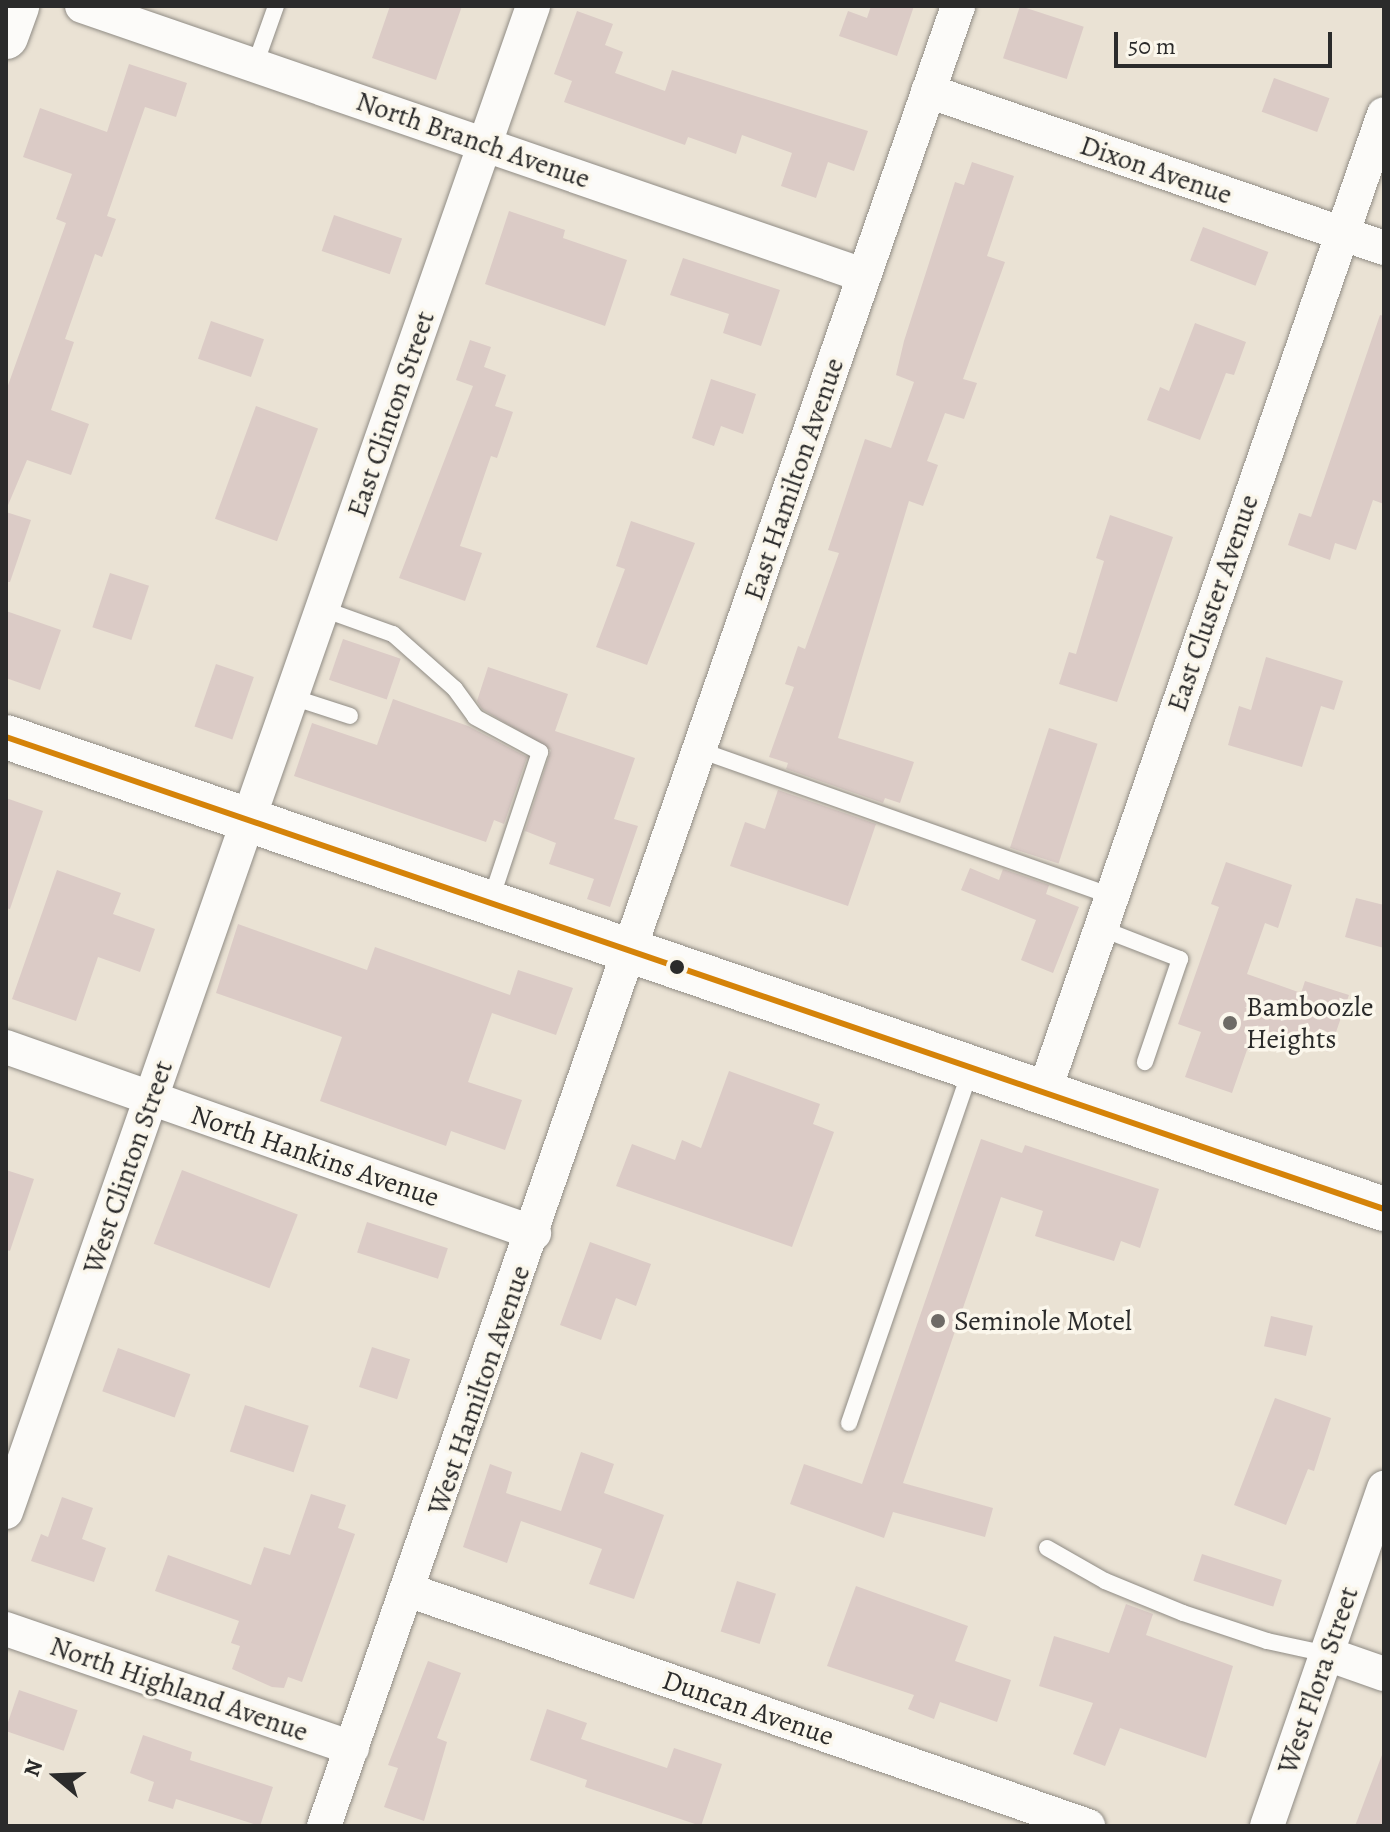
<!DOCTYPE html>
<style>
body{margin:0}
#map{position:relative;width:1390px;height:1832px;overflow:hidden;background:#eae2d4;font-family:Alegreya,serif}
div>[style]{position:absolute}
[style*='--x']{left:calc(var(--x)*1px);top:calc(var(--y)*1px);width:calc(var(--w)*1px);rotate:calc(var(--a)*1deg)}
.building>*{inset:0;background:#dbcbc6;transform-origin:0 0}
.roads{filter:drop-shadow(0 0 2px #908c85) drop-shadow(0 0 2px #908c85)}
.lane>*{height:16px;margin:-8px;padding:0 8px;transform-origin:8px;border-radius:8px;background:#fcfbf9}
.street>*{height:34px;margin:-17px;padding:0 17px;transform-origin:17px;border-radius:17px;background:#fcfbf9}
.secondary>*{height:44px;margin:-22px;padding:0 22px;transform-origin:22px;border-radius:22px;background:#fcfbf9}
.primary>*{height:44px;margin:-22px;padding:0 22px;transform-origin:22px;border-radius:22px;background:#fcfbf9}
.bus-1>*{height:6px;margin:-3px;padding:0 3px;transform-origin:3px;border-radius:3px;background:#d58309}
.dots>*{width:22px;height:22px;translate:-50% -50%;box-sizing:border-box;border:4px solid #fbf7ec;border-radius:50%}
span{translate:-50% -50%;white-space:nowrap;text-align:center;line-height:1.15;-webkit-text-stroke:7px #fbf7ec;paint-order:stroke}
.street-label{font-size:28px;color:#2b2b2b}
.poi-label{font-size:28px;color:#2b2b2b}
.left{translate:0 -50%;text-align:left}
.frame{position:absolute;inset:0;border:8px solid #2b2b2b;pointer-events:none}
.north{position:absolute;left:16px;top:1736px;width:80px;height:80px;-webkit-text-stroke:6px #fbf7ec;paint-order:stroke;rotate:289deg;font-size:22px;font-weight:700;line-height:32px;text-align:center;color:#2b2b2b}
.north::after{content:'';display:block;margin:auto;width:28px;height:36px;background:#2b2b2b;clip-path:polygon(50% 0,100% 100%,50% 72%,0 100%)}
.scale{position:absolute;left:1114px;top:32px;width:218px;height:36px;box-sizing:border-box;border:4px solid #2b2b2b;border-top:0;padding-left:10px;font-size:24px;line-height:28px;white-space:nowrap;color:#2b2b2b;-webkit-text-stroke:6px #fbf7ec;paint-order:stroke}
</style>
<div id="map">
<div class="building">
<div style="clip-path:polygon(390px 6px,462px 6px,436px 80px,372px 58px)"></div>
<div style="clip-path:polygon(871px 6px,914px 6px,897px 56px,839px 36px,848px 11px,867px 18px)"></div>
<div style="left:1020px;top:6px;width:67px;height:55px;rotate:18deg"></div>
<div style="clip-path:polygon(577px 11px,613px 24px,605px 45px,623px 52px,615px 73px,665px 91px,672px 70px,868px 131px,854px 171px,828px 162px,816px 198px,781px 186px,792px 153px,742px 135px,736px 154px,688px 137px,685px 145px,564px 102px,572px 81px,554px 74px)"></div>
<div style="clip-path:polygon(129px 64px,187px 83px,176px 117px,145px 107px,107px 216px,116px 219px,102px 257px,95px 254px,65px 339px,74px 342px,51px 410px,89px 424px,71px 475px,27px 460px,6px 510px,6px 391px,66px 223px,56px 219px,72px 174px,23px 157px,40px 108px,107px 132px)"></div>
<div style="left:1274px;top:78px;width:59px;height:36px;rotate:20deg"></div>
<div style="clip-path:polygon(972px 162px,1014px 176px,987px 256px,1005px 262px,963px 379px,977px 383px,964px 419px,945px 413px,927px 461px,938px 465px,923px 506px,909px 501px,838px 738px,914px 762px,900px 803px,885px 798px,883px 803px,786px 769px,788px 763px,769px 757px,794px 687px,785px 684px,798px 646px,805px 649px,839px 553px,828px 550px,865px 439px,891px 448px,914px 382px,896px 375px,904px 341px,955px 182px,964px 185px)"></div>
<div style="clip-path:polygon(509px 211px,565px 230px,563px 238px,627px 260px,605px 326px,485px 284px)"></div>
<div style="left:334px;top:215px;width:72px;height:38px;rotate:19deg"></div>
<div style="left:1203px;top:227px;width:70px;height:36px;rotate:21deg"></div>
<div style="clip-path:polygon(683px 258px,780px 290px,761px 346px,723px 333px,729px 314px,670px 295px)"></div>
<div style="clip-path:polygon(1380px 315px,1384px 316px,1384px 504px,1373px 500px,1356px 550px,1335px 543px,1330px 560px,1288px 545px,1299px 513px,1311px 517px)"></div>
<div style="left:211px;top:321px;width:56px;height:40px;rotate:19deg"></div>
<div style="clip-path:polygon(1195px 323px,1246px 342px,1234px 375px,1226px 373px,1200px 440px,1147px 420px,1160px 387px,1169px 391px)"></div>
<div style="clip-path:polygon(470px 340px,491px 347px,484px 367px,506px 375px,495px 406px,513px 412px,497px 458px,491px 456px,460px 546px,482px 553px,465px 601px,399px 578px,473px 386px,456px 380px)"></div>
<div style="clip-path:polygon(711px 379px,756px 394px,743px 434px,721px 426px,714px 446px,692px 438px)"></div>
<div style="left:256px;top:406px;width:66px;height:120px;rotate:20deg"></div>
<div style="clip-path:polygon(6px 512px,31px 520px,10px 582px,6px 582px)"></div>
<div style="clip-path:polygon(1110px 515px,1173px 537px,1117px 702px,1059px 684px,1069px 652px,1076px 654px,1104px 561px,1096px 558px)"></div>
<div style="clip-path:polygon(631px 521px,695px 543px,647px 665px,596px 647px,625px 569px,616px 566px)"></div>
<div style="left:110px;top:573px;width:41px;height:57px;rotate:18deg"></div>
<div style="clip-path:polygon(6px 611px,61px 630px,40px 690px,6px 678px)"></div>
<div style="left:343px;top:639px;width:61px;height:43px;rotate:19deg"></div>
<div style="clip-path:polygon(1266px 657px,1343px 681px,1334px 710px,1321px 706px,1302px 767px,1228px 745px,1239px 706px,1251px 710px)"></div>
<div style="left:216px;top:664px;width:40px;height:66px;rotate:19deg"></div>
<div style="clip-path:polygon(488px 667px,568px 694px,555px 731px,635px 758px,614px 819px,638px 826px,610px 907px,587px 899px,594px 879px,549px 864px,556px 843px,525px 831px,551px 750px,482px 709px,477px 701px)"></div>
<div style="clip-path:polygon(393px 699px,468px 726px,527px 757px,504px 824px,494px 820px,486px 842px,294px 776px,312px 723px,377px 745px)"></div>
<div style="left:1049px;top:728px;width:51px;height:126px;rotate:18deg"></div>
<div style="clip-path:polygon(778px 790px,876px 824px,848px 906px,730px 866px,745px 822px,765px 829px)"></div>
<div style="clip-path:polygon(6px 798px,43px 811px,10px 909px,6px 908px)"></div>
<div style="clip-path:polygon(1226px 862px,1292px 885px,1278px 928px,1265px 923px,1247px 974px,1301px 993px,1305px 981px,1349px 995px,1329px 1052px,1255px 1027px,1232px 1093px,1185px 1077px,1201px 1032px,1178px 1024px,1219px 907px,1211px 904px)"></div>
<div style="clip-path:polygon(970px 868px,999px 880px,1003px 869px,1049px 885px,1046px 894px,1079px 907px,1053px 973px,1021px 960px,1036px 920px,961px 890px)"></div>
<div style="clip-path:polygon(57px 870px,121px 893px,113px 914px,155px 929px,140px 972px,98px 957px,76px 1021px,12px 999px)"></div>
<div style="clip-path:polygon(1356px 898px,1384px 905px,1384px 948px,1345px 937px)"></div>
<div style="clip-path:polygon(238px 924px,367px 970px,375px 947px,510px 995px,518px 970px,573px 988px,556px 1035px,492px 1013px,468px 1082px,522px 1100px,505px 1150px,451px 1131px,446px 1146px,320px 1101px,342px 1037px,216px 993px)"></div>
<div style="clip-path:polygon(729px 1071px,820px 1104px,813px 1124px,834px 1132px,792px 1247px,616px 1186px,632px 1144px,675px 1160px,682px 1140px,701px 1148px)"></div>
<div style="clip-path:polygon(981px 1139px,1022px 1153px,1025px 1145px,1159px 1189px,1140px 1248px,1121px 1241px,1114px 1261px,1035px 1236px,1043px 1211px,1001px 1197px,903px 1483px,993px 1508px,985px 1537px,893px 1512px,884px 1538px,790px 1504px,804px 1464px,862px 1484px)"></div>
<div style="clip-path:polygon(6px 1170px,34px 1179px,10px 1251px,6px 1250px)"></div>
<div style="left:182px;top:1170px;width:124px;height:79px;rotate:21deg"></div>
<div style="left:367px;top:1222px;width:85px;height:32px;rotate:18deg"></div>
<div style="clip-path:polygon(590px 1242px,651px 1264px,636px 1306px,616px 1298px,601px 1340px,560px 1325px)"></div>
<div style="left:1271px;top:1316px;width:43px;height:31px;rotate:13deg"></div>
<div style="left:372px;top:1347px;width:40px;height:42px;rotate:18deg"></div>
<div style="left:118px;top:1348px;width:77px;height:46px;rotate:20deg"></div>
<div style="clip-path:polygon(1275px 1398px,1331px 1418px,1314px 1471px,1308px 1469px,1286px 1525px,1234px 1505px)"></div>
<div style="left:245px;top:1405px;width:67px;height:49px;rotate:18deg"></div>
<div style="clip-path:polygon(581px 1452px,614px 1464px,604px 1493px,664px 1515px,634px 1599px,589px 1584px,602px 1549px,521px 1521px,507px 1563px,463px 1547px,490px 1464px,512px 1472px,506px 1493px,561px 1511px)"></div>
<div style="clip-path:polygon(311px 1494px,346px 1505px,338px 1528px,355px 1534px,302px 1682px,288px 1677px,284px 1688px,272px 1687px,232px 1669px,240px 1646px,231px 1643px,239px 1621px,155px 1591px,168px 1555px,251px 1585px,264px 1547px,290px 1555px)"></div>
<div style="clip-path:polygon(62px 1497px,93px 1508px,82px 1539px,106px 1548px,94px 1582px,31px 1561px,41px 1534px,48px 1537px)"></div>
<div style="left:1202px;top:1554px;width:84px;height:28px;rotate:18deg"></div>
<div style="left:737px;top:1581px;width:41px;height:53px;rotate:18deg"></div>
<div style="clip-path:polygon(856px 1586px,968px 1626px,955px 1661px,1011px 1680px,997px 1722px,940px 1702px,934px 1719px,908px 1709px,914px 1695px,827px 1666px)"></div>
<div style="clip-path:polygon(1126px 1604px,1153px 1614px,1146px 1635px,1233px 1666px,1206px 1758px,1120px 1728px,1105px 1766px,1073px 1754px,1093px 1703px,1039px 1686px,1054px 1636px,1109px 1653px)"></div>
<div style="clip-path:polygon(428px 1661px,461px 1673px,437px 1738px,447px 1742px,424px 1821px,384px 1807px,398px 1768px,388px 1765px)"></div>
<div style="left:19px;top:1690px;width:62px;height:43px;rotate:19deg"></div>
<div style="clip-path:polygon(547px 1709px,587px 1723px,581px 1739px,667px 1768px,674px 1748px,722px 1764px,701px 1826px,585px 1787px,587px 1780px,530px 1760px)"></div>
<div style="clip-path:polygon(143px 1735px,192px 1752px,190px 1760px,273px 1787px,260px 1826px,176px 1799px,173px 1809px,148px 1801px,154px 1782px,130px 1773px)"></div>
<div style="clip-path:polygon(1382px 1755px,1384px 1826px,1355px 1826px)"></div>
</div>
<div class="roads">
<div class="lane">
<div style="--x:255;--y:65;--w:63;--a:-70.4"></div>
<div style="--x:323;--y:609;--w:74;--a:19.7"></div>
<div style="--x:393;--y:634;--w:83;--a:41.6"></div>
<div style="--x:455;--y:689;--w:34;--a:54"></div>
<div style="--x:475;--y:717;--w:74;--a:28.3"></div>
<div style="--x:540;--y:752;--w:158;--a:108.4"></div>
<div style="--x:292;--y:697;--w:61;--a:18.1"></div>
<div style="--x:702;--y:751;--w:435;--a:19.5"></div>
<div style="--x:1100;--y:928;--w:86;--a:21.2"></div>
<div style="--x:1180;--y:959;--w:109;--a:108.8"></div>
<div style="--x:849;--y:1423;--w:374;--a:-71"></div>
<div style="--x:1047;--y:1548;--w:67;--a:29.6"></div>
<div style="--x:1105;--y:1581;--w:84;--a:22.3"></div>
<div style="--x:1183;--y:1613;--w:89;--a:18.4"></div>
<div style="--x:1267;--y:1641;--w:61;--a:12.2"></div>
</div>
<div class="street">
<div style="--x:82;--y:6;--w:826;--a:19.01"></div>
<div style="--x:928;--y:91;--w:482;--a:19"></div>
<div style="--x:6;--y:1047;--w:560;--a:19.41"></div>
<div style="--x:1044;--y:1092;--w:1035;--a:-70.83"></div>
<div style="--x:6;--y:1512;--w:1596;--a:-70.71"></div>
<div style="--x:408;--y:1590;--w:720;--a:19.14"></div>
<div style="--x:6;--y:1629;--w:366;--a:19"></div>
<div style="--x:1327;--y:1654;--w:60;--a:19.3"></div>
<div style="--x:324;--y:1826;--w:1927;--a:-70.79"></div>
<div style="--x:1267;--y:1826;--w:358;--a:-70.9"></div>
</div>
<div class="secondary">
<div style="--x:6;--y:37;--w:33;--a:-70"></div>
</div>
<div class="primary">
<div style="--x:6;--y:737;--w:1457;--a:18.91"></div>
</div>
</div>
<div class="bus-1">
<div style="--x:6;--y:737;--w:1457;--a:18.91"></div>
</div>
<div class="dots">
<div style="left:677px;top:967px;background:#2b2b2b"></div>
<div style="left:1230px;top:1023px;background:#6e6b66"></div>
<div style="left:938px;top:1321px;background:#6e6b66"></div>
</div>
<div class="street-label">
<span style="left:473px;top:140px;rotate:19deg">North Branch Avenue</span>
<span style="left:1156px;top:170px;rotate:19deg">Dixon Avenue</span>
<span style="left:391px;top:414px;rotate:-71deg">East Clinton Street</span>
<span style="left:794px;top:479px;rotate:-71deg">East Hamilton Avenue</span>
<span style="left:1213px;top:603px;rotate:-71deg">East Cluster Avenue</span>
<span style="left:315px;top:1156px;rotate:19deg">North Hankins Avenue</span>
<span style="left:128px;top:1167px;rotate:-71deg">West Clinton Street</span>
<span style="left:479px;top:1390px;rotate:-71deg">West Hamilton Avenue</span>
<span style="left:1318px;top:1680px;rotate:-71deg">West Flora Street</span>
<span style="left:179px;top:1689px;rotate:19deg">North Highland Avenue</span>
<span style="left:748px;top:1708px;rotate:19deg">Duncan Avenue</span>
</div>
<div class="poi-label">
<span class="left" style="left:1246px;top:1023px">Bamboozle<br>Heights</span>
<span class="left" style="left:954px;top:1321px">Seminole Motel</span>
</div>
<div class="frame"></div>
<div class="north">N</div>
<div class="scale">50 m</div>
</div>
